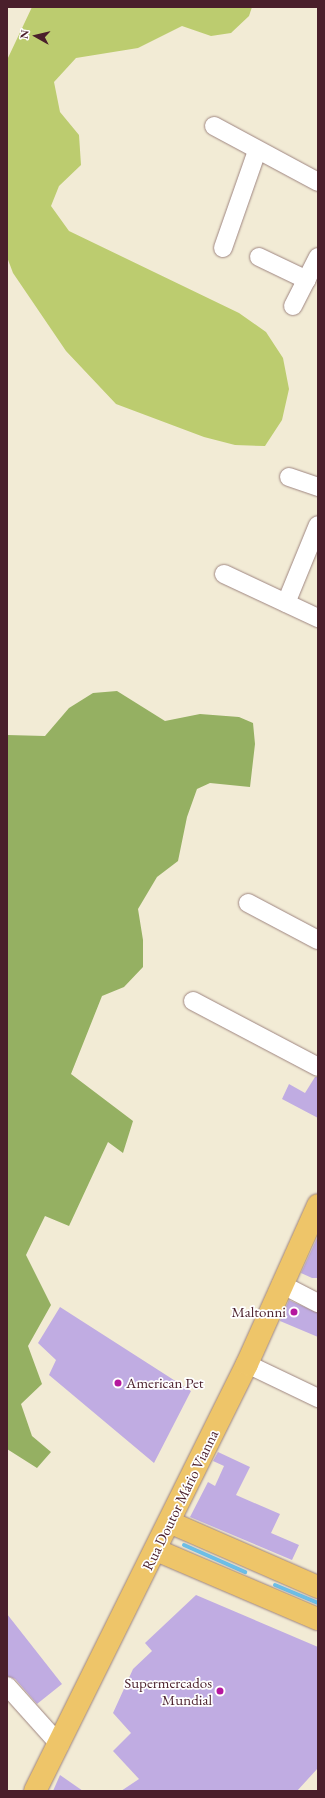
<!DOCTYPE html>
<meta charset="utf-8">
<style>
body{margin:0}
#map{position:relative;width:325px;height:1798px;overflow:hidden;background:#f2ebd5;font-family:"EB Garamond",serif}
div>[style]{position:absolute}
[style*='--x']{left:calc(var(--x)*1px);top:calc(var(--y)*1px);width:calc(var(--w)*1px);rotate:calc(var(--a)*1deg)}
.green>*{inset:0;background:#bccc6f}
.forest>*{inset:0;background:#95b062}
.stream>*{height:4px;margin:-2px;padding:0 2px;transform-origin:2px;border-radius:2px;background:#6cbfe8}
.building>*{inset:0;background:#c0ace2}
.roads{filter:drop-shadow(0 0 1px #9e8580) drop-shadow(0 0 1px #9e8580)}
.minor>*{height:18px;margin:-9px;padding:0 9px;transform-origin:9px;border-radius:9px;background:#fff}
.major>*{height:22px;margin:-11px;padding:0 11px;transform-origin:11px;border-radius:11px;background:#eec569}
.dots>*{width:11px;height:11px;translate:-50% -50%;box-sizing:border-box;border:2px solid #fff;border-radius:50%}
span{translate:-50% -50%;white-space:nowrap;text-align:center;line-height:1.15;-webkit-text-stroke:3.5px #fff;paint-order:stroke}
.poi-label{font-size:15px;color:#4a1f2b}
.right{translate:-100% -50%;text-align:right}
.left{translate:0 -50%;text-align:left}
.street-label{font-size:15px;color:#4a1f2b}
.frame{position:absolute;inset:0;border:8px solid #4a1f2b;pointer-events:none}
.north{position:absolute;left:16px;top:16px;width:40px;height:40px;-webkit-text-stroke:3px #fff;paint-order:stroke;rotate:278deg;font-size:11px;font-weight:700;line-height:16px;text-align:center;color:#4a1f2b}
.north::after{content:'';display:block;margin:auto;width:14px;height:18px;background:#4a1f2b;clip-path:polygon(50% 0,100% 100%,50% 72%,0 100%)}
</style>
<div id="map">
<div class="green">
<div style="clip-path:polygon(32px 7px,252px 7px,249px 16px,231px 33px,211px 36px,182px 26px,138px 48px,76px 58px,54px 82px,60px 112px,79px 135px,81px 165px,59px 186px,51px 206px,69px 231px,239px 313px,266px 332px,283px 358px,289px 389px,282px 420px,265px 446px,235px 445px,204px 437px,116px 404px,66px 351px,13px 273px,7px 257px,7px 60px)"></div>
</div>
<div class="forest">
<div style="clip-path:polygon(117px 691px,165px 721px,200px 714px,239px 717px,253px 723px,255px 744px,250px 787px,210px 783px,197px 789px,187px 817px,178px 861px,157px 877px,138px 909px,143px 940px,143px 967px,124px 987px,102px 996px,71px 1074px,133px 1121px,123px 1153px,108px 1142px,69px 1226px,45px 1216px,26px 1255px,51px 1305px,28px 1346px,42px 1384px,21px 1404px,32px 1436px,51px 1452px,37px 1468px,7px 1449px,7px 735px,45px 736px,69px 708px,93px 693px)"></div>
</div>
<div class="stream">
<div style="--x:184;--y:1545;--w:67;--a:23.9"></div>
<div style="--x:275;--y:1585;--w:47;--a:22.7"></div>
</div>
<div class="building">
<div style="clip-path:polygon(315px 1077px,318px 1077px,318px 1118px,282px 1099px,289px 1084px,305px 1093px)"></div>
<div style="clip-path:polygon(318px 1236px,318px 1278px,312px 1278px,301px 1273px)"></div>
<div style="clip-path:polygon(289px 1300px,318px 1313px,318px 1337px,280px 1321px)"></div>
<div style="clip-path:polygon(60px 1307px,191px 1391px,154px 1463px,49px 1375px,56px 1360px,38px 1343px)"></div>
<div style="clip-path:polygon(218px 1452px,250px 1467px,236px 1495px,280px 1514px,271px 1533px,299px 1545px,292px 1560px,190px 1517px,208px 1482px,215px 1486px,224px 1466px,213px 1461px)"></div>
<div style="clip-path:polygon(196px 1595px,318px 1647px,318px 1768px,297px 1791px,121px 1791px,139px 1779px,113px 1751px,131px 1733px,113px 1713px,133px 1669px,152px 1651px,145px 1643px)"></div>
<div style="clip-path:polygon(7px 1614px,62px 1684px,37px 1704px,15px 1679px,7px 1676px)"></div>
<div style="clip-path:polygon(60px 1775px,83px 1791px,53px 1791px)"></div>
</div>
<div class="roads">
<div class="minor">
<div style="--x:214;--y:126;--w:118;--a:28.3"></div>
<div style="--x:223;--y:248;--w:103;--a:-70.7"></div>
<div style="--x:259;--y:257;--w:53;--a:25.6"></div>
<div style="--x:293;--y:306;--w:55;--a:-63"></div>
<div style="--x:289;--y:477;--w:31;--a:19"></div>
<div style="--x:224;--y:574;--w:104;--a:25.1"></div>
<div style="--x:286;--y:603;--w:84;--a:-67.7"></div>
<div style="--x:248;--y:903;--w:79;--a:27.9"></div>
<div style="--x:193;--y:1001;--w:141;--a:27.8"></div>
<div style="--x:281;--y:1284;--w:42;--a:27.2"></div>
<div style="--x:247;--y:1364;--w:79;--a:25.6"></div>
<div style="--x:7;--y:1686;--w:79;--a:48.1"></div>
</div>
<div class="major">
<div style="--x:169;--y:1522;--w:163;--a:23.6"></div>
<div style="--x:156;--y:1550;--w:176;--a:23.1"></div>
<div style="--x:35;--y:1791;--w:477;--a:-63.6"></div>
<div style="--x:247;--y:1364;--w:174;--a:-65.9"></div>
</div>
</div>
<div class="dots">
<div style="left:294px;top:1312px;background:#b5179e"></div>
<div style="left:118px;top:1383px;background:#b5179e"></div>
<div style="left:220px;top:1691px;background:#b5179e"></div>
</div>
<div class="poi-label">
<span class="right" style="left:286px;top:1312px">Maltonni</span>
<span class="left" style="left:126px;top:1383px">American Pet</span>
<span class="right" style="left:212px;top:1691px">Supermercados<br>Mundial</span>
</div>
<div class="street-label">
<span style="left:180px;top:1500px;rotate:-64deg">Rua Doutor Mário Vianna</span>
</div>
<div class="frame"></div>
<div class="north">N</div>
</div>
